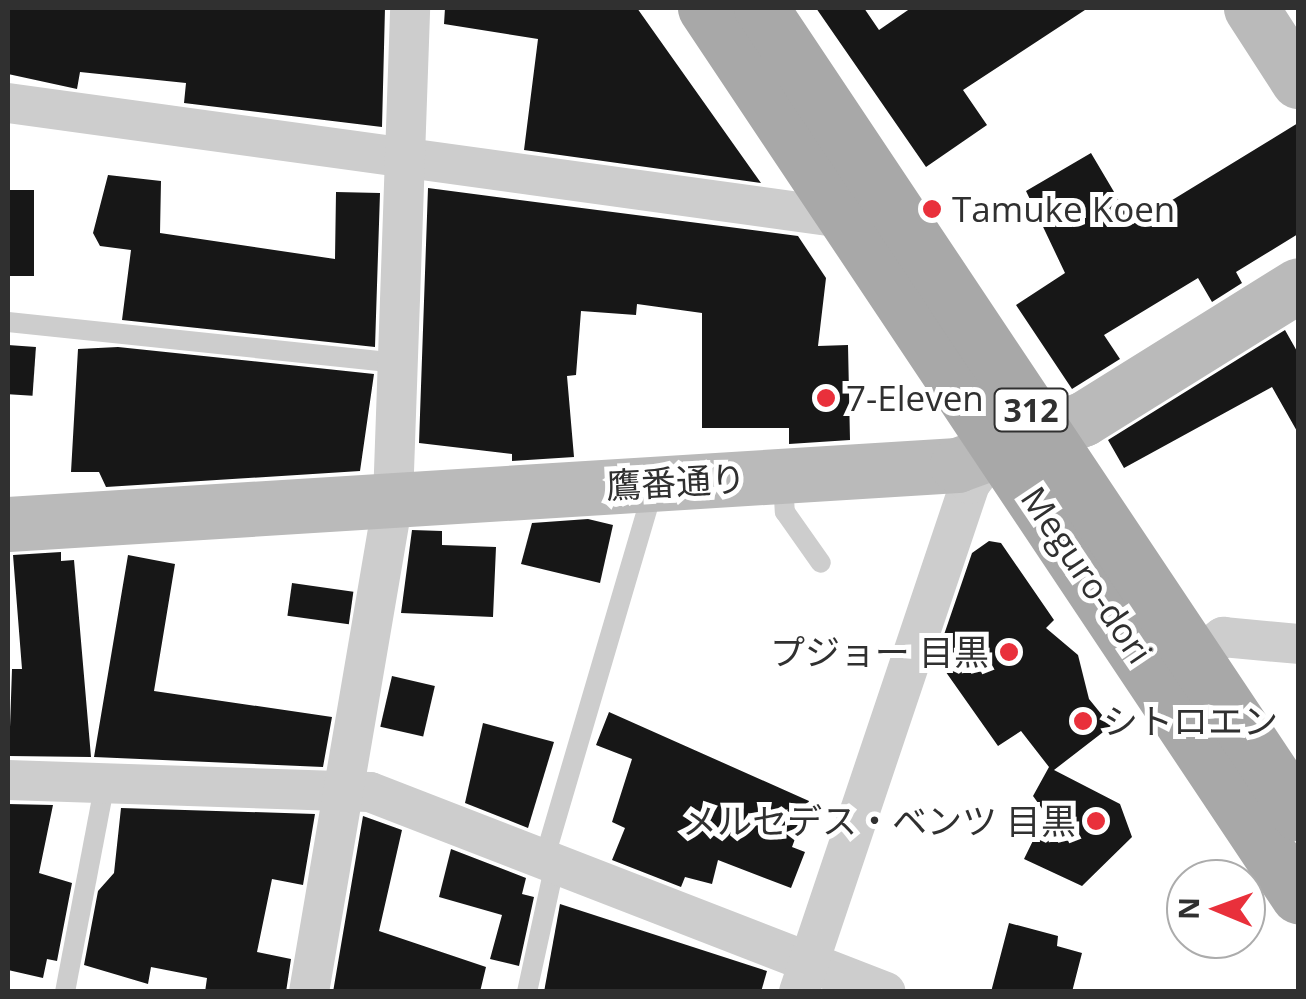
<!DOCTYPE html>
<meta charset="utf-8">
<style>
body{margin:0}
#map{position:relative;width:1306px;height:999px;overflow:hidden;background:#fff;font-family:"Open Sans","Noto Sans JP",sans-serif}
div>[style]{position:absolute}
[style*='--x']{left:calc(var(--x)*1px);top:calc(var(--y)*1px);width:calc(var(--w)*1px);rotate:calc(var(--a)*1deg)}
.building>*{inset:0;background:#171717;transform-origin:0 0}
.lane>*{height:20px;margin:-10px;padding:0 10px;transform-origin:10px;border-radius:10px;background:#cdcdcd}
.street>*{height:40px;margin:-20px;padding:0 20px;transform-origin:20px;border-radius:20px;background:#cdcdcd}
.secondary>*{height:55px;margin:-27.5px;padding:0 27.5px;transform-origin:27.5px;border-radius:27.5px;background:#bababa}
.primary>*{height:55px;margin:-27.5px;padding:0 27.5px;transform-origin:27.5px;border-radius:27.5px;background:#a8a8a8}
.dots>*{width:28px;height:28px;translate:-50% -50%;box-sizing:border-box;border:5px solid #fff;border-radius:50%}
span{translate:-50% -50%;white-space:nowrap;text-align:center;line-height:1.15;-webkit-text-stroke:10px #fff;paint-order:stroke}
.shield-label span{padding:2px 8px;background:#fff;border:2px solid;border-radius:8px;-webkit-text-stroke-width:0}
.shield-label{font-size:32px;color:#303030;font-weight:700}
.poi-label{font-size:35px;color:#303030}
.left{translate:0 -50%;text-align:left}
.right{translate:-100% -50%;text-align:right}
.street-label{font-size:35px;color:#303030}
.frame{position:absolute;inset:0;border:10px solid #303030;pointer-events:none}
.north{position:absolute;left:1166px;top:859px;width:100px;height:100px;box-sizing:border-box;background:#fff;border:2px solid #acacac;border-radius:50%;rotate:271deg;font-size:28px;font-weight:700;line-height:40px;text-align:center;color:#303030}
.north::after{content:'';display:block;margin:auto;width:35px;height:45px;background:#e9303b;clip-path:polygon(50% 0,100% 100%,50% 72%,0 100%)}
</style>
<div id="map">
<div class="building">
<div style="clip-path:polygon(8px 8px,385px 8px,382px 127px,184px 103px,186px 83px,80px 72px,77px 89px,8px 74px)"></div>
<div style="clip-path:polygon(445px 8px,637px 8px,761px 183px,524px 150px,538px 39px,444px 24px)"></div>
<div style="clip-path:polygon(816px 8px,864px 8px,879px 30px,911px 8px,1088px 8px,963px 90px,987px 125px,926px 167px)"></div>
<div style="clip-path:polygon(1298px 123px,1298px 234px,1236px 272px,1242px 283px,1212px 302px,1198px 278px,1104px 335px,1120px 359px,1072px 389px,1016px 305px,1065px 273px,1026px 191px,1091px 153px,1133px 224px)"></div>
<div style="clip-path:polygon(108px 175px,161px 181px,160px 233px,335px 259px,336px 192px,380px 193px,375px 347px,122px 320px,131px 250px,100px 246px,93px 233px)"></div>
<div style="clip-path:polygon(428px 188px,798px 236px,826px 278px,818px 346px,848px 345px,850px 440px,789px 444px,789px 428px,702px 428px,702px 313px,637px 304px,636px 315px,581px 311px,576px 375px,567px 376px,574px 457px,512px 461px,512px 454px,419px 443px)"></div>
<div style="left:8px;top:190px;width:26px;height:86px"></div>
<div style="clip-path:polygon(1285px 330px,1298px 353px,1298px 433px,1272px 387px,1124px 468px,1108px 440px)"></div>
<div style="left:8px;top:345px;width:28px;height:49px;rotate:4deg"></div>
<div style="clip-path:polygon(118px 347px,374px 374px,360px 471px,106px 487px,99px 472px,71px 472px,78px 349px)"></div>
<div style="clip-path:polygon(588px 519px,613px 525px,600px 583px,521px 564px,532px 523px)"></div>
<div style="clip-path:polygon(412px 530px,442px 531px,442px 545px,496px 547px,493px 617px,401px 613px)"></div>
<div style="clip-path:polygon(989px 541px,1001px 543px,1054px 620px,1046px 628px,1078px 655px,1089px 699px,1111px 726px,1054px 770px,1120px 804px,1132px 837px,1082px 886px,1024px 859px,1046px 814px,1033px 796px,1049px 767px,1021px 731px,998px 746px,936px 658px,972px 553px)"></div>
<div style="clip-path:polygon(61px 552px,61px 561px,74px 560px,91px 757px,9px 756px,12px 669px,22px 669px,13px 555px)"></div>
<div style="clip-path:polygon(128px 555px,175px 564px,154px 691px,332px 717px,323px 767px,94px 757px)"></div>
<div style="left:292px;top:583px;width:62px;height:33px;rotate:8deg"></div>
<div style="left:392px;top:676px;width:44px;height:52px;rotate:13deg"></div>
<div style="clip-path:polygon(609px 712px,809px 801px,792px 847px,805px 852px,791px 888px,718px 860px,712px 884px,685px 877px,681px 887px,612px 860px,625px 828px,612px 822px,632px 759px,596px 745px)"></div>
<div style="clip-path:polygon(483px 723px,554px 742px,528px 828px,465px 803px)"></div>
<div style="clip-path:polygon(8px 804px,53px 805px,39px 873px,72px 883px,57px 961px,47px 959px,43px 978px,8px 970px)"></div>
<div style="clip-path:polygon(121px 808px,315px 814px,303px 885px,272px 879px,257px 952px,291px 959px,286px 992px,205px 992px,207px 978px,151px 967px,148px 984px,84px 965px,98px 891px,114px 873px)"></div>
<div style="clip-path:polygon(363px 816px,402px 830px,379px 931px,486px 967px,480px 992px,333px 992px)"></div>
<div style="clip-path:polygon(451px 849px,526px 878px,522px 894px,534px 897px,519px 966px,490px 959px,502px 915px,439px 897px)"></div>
<div style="clip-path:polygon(560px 904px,767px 971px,761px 992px,544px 992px)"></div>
<div style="clip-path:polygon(1009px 923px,1058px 936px,1057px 946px,1082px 953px,1072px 992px,991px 992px)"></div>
</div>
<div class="lane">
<div style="--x:8;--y:322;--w:392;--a:6"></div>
<div style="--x:783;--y:478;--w:34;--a:87"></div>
<div style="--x:785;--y:512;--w:62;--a:54.8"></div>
<div style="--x:544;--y:860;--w:387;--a:-73.6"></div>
<div style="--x:65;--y:992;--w:213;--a:-79.2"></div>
<div style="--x:527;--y:992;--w:131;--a:-77.7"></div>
</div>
<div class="street">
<div style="--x:8;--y:103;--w:850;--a:7.84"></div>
<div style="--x:1197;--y:657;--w:33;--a:-38"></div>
<div style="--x:1223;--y:637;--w:75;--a:5.3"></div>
<div style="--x:8;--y:780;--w:362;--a:1.9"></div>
<div style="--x:370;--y:792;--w:553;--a:21.19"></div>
<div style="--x:309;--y:992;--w:499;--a:-80.3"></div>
<div style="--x:393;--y:500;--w:492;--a:-88"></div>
<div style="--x:799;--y:992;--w:536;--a:-71.4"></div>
<div style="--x:970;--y:484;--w:45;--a:-53.1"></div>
</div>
<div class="secondary">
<div style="--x:1251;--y:8;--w:87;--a:57.2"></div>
<div style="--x:8;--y:524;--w:951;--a:-3.56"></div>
<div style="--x:957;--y:465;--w:134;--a:-20.1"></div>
<div style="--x:1083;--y:419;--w:253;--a:-31.9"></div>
</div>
<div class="primary">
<div style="--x:705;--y:8;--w:1068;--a:56.27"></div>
<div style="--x:761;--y:8;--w:968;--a:56.29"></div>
</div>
<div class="dots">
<div style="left:932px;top:209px;background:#e9303b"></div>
<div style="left:826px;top:398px;background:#e9303b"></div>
<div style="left:1009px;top:652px;background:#e9303b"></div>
<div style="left:1083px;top:721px;background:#e9303b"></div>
<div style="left:1096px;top:821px;background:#e9303b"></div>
</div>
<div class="shield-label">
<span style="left:1031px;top:410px">312</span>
</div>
<div class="poi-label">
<span class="left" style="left:952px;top:209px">Tamuke Koen</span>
<span class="left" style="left:846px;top:398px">7-Eleven</span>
<span class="right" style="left:989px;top:652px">プジョー 目黒</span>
<span class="left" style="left:1103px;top:721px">シトロエン</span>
<span class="right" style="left:1076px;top:821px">メルセデス・ベンツ 目黒</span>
</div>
<div class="street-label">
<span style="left:676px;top:482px;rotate:-3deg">鷹番通り</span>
<span style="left:1087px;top:575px;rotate:56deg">Meguro-dori</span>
</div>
<div class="frame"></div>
<div class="north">N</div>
</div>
